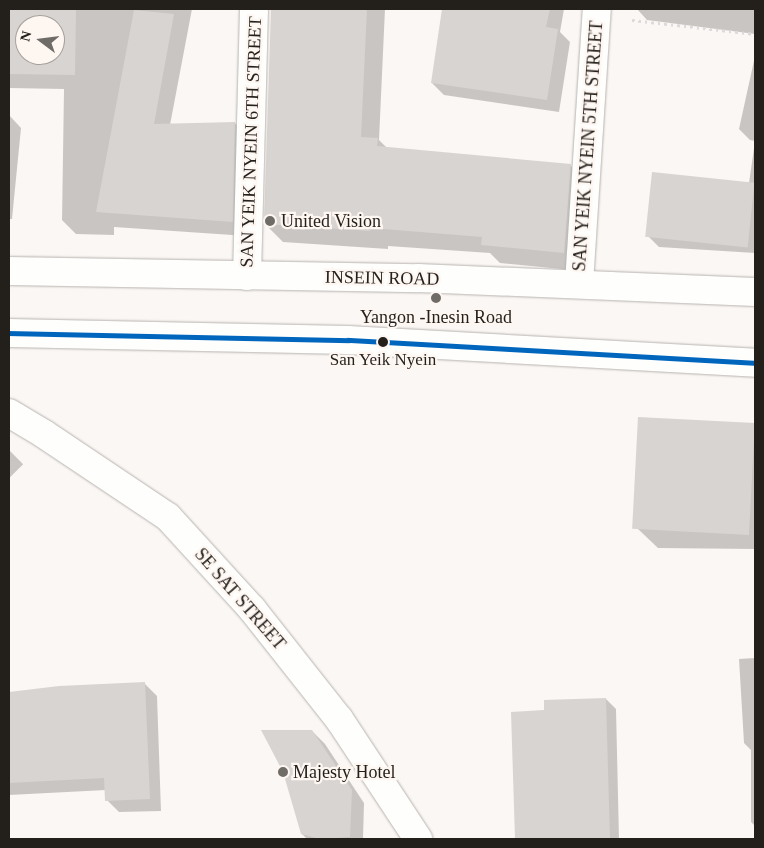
<!DOCTYPE html>
<style>
body{margin:0}
#map{position:relative;width:764px;height:848px;overflow:hidden;background:#fbf7f4;font-family:Georgia,serif}
div>[style]{position:absolute}
[style*='--x']{left:calc(var(--x)*1px);top:calc(var(--y)*1px);width:calc(var(--w)*1px);rotate:calc(var(--a)*1deg)}
.shadow>*{inset:0;background:#0003;transform-origin:0 0}
.building>*{inset:0;background:#d8d4d1;transform-origin:0 0}
.path>*{height:3px;margin-top:-1.5px;transform-origin:0;background:repeating-linear-gradient(90deg,#dcdada 0 2.5px,transparent 0 6.5px)}
.roads{filter:drop-shadow(0 0 1px #b7b3b0) drop-shadow(0 0 1px #b7b3b0)}
.street>*{height:28px;margin:-14px;padding:0 14px;transform-origin:14px;border-radius:14px;background:#fefefd}
.primary>*{height:28px;margin:-14px;padding:0 14px;transform-origin:14px;border-radius:14px;background:#fefefd}
.bus-1>*{height:5px;margin:-2.5px;padding:0 2.5px;transform-origin:2.5px;border-radius:2.5px;background:#0065bd}
.dots>*{width:14px;height:14px;translate:-50% -50%;box-sizing:border-box;border:2px solid #fef6f1;border-radius:50%}
span{translate:-50% -50%;white-space:nowrap;text-align:center;line-height:1.15;-webkit-text-stroke:4.5px #fef6f1;paint-order:stroke}
.bus-label{font-size:17px;color:#231f1b}
.street-label{font-size:18px;color:#231f1b}
.poi-label{font-size:18px;color:#231f1b}
.left{translate:0 -50%;text-align:left}
.frame{position:absolute;inset:0;border:10px solid #231f1b;pointer-events:none}
.north{position:absolute;left:15px;top:15px;width:50px;height:50px;box-sizing:border-box;background:#fef6f1;border:1px solid #a6a09b;border-radius:50%;rotate:285deg;font-size:14px;font-weight:700;line-height:20px;text-align:center;color:#231f1b}
.north::after{content:'';display:block;margin:auto;width:18px;height:22px;background:#6f6b67;clip-path:polygon(50% 0,100% 100%,50% 72%,0 100%)}
</style>
<div id="map">
<div class="shadow">
<div style="clip-path:polygon(evenodd,9px 9px,192px 9px,170px 125px,235px 123px,249px 138px,247px 236px,114px 227px,114px 235px,76px 234px,62px 220px,64px 89px,9px 88px,9px 9px,25px 25px,55px 25px,55px 55px,25px 55px,25px 25px)"></div>
<div style="clip-path:polygon(272px 9px,385px 9px,379px 140px,387px 148px,571px 166px,588px 183px,582px 271px,500px 263px,490px 253px,388px 246px,388px 249px,283px 242px,265px 224px)"></div>
<div style="clip-path:polygon(446px 9px,564px 9px,560px 32px,570px 42px,559px 112px,444px 95px,432px 83px)"></div>
<div style="clip-path:polygon(637px 9px,755px 9px,755px 34px,647px 20px)"></div>
<div style="clip-path:polygon(755px 56px,755px 260px,755px 253px,659px 247px,648px 236px,749px 183px,755px 141px,750px 140px,739px 129px)"></div>
<div style="clip-path:polygon(9px 115px,21px 128px,12px 219px,9px 219px)"></div>
<div style="clip-path:polygon(640px 418px,755px 426px,755px 549px,658px 548px,638px 529px)"></div>
<div style="left:9px;top:450px;width:20px;height:108px;rotate:45deg"></div>
<div style="clip-path:polygon(755px 658px,755px 826px,751px 822px,751px 750px,744px 743px,739px 659px)"></div>
<div style="clip-path:polygon(145px 684px,157px 696px,161px 811px,119px 812px,107px 800px,106px 790px,9px 795px,9px 694px,59px 687px)"></div>
<div style="clip-path:polygon(606px 699px,616px 709px,619px 839px,516px 839px,512px 713px,545px 712px)"></div>
<div style="clip-path:polygon(312px 731px,325px 744px,364px 803px,363px 839px,307px 839px,302px 834px)"></div>
</div>
<div class="building">
<div style="clip-path:polygon(evenodd,9px 9px,76px 9px,75px 75px,9px 74px,9px 9px,25px 25px,55px 25px,55px 55px,25px 55px,25px 25px)"></div>
<div style="clip-path:polygon(271px 9px,367px 9px,361px 137px,378px 138px,377px 146px,571px 164px,564px 253px,481px 245px,482px 237px,371px 228px,370px 231px,264px 224px)"></div>
<div style="clip-path:polygon(442px 9px,550px 9px,546px 27px,558px 29px,547px 100px,431px 83px)"></div>
<div style="clip-path:polygon(134px 10px,174px 14px,154px 124px,235px 122px,233px 222px,96px 212px)"></div>
<div style="left:652px;top:172px;width:103px;height:65px;rotate:6deg"></div>
<div style="left:638px;top:417px;width:117px;height:112px;rotate:3deg"></div>
<div style="clip-path:polygon(145px 682px,150px 799px,105px 801px,104px 778px,9px 783px,9px 692px,59px 686px)"></div>
<div style="clip-path:polygon(606px 698px,610px 839px,515px 839px,511px 712px,544px 710px,544px 700px)"></div>
<div style="clip-path:polygon(261px 730px,312px 730px,352px 790px,350px 837px,320px 839px,301px 834px,283px 772px)"></div>
</div>
<div class="path">
<div style="--x:632;--y:20;--w:124;--a:6.5"></div>
</div>
<div class="roads">
<div class="street">
<div style="--x:247;--y:276;--w:267;--a:-88.5"></div>
<div style="--x:579;--y:284;--w:276;--a:-86.3"></div>
<div style="--x:9;--y:413;--w:41;--a:31"></div>
<div style="--x:44;--y:434;--w:149;--a:33.8"></div>
<div style="--x:168;--y:517;--w:125;--a:47.6"></div>
<div style="--x:252;--y:609;--w:140;--a:51.7"></div>
<div style="--x:339;--y:719;--w:144;--a:56.6"></div>
</div>
<div class="primary">
<div style="--x:9;--y:271;--w:409;--a:1"></div>
<div style="--x:418;--y:278;--w:337;--a:2.4"></div>
<div style="--x:9;--y:333;--w:339;--a:1.2"></div>
<div style="--x:348;--y:340;--w:408;--a:3.2"></div>
</div>
</div>
<div class="bus-1">
<div style="--x:9;--y:333;--w:339;--a:1.2"></div>
<div style="--x:348;--y:340;--w:408;--a:3.2"></div>
</div>
<div class="dots">
<div style="left:270px;top:221px;background:#6f6b67"></div>
<div style="left:436px;top:298px;background:#6f6b67"></div>
<div style="left:383px;top:342px;background:#231f1b"></div>
<div style="left:283px;top:772px;background:#6f6b67"></div>
</div>
<div class="bus-label">
<span style="left:383px;top:360px">San Yeik Nyein</span>
</div>
<div class="street-label">
<span style="left:251px;top:142px;rotate:-88deg">SAN YEIK NYEIN 6TH STREET</span>
<span style="left:588px;top:146px;rotate:-86deg">SAN YEIK NYEIN 5TH STREET</span>
<span style="left:382px;top:278px;rotate:1deg">INSEIN ROAD</span>
<span style="left:240px;top:599px;rotate:49deg">SE SAT STREET</span>
</div>
<div class="poi-label">
<span class="left" style="left:281px;top:221px">United Vision</span>
<span style="left:436px;top:317px">Yangon -Inesin Road</span>
<span class="left" style="left:293px;top:772px">Majesty Hotel</span>
</div>
<div class="frame"></div>
<div class="north">N</div>
</div>
